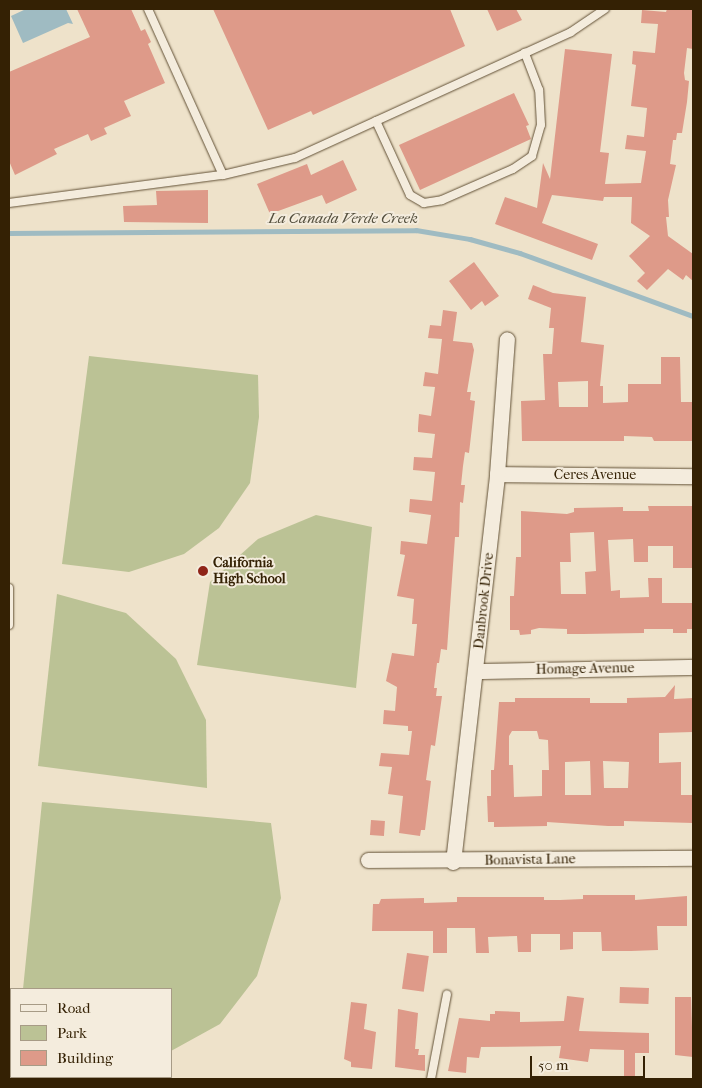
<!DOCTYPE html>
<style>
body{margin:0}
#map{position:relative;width:702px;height:1088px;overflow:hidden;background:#eee2ca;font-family:"IM FELL French Canon",serif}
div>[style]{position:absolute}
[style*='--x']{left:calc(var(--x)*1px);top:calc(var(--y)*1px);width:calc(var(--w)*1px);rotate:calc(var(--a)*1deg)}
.green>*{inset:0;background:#bbc295}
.water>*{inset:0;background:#9fbbc2}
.stream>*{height:4.5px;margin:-2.25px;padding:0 2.25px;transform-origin:2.25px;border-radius:2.25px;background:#9fbbc2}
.building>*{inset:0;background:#de9a89;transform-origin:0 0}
.roads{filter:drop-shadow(0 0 1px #625136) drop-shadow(0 0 1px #625136)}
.lane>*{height:8px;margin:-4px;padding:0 4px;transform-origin:4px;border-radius:4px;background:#f4ecdd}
.street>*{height:15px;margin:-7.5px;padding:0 7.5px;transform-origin:7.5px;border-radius:7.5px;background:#f4ecdd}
.dots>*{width:14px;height:14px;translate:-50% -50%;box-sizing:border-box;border:2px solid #f4ecdd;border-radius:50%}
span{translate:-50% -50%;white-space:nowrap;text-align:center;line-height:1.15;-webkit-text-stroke:4px #f4ecdd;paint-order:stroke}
.street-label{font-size:14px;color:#342104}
.poi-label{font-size:14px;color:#342104;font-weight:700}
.left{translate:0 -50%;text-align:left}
.water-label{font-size:15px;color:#544f3d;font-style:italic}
.frame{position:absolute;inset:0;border:10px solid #342104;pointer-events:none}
.legend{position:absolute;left:10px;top:988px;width:162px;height:90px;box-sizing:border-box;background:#f4ecdd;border:1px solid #a79b86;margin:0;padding:6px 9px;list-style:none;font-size:15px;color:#342104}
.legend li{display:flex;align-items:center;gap:10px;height:25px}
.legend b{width:25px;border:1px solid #a79b86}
.scale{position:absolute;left:530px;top:1056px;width:115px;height:22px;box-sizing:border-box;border:2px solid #342104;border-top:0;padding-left:6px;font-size:15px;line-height:18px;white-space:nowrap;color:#342104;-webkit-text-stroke:4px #f4ecdd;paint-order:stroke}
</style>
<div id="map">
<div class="green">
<div style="clip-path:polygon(89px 356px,258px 375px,259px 417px,250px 483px,219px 528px,184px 554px,129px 572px,62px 564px)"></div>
<div style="clip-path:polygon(316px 515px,372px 527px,356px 688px,197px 665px,210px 582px,258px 539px)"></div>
<div style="clip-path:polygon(57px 594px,126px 613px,176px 659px,206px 720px,207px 788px,38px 766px)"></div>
<div style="clip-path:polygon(42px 802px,271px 823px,281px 898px,257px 976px,220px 1024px,171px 1051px,171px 989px,23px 989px)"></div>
</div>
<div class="water">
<div style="clip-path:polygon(26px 9px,66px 9px,73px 24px,68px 23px,23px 43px,11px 16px)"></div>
</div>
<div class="stream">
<div style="--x:9;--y:233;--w:407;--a:-0.4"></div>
<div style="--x:416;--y:230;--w:55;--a:9.5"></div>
<div style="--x:470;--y:239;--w:52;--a:15.6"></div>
<div style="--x:520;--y:253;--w:184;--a:20"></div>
</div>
<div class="building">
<div style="clip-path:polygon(77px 9px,131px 9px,141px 31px,145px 29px,151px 42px,148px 44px,165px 83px,124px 101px,131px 116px,104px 128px,107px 134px,91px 141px,88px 134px,54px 149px,57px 154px,15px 175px,9px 161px,9px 72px,90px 37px)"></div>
<div style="clip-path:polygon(213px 9px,450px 9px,465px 46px,313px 115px,311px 111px,268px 130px)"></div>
<div style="clip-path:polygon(487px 9px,516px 9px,522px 20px,497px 31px)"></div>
<div style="clip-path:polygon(667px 9px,693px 9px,693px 49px,687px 48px,684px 73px,685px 80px,689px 81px,687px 102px,682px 133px,677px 133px,676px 140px,673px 140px,670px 164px,676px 165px,668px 200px,669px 217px,666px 217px,668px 236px,693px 254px,693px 281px,686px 275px,683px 280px,668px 269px,647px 290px,637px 281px,645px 273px,629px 256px,650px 236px,631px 223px,632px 197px,604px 197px,603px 201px,552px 195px,542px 223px,598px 244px,592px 260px,495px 224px,505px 197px,537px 208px,543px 163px,550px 179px,565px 49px,612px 54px,600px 152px,609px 153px,605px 184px,641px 183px,646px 151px,625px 149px,627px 135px,644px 137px,647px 108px,631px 106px,636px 65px,632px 64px,633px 51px,655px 53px,658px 24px,641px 23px,642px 10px,666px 12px)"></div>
<div style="clip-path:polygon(514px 93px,529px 125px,526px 126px,531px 139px,420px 190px,399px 145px)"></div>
<div style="clip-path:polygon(343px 160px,357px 190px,326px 204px,322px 195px,270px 214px,257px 184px,307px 164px,311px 175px)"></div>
<div style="clip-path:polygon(208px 190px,208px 223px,124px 222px,123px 206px,157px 205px,156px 191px)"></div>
<div style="clip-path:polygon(474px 262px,499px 296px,485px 306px,482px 301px,471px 310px,449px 281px)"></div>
<div style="clip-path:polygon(evenodd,533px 285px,553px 293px,586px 297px,581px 342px,604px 345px,600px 386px,603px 386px,603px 403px,628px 402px,628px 384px,661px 384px,661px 357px,680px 357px,681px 402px,693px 402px,693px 441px,654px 441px,652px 437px,624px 436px,624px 441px,522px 441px,521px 401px,545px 400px,543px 354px,552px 354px,554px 328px,549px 328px,551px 308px,528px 299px,533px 285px,588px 381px,588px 407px,559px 407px,558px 382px,588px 381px)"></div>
<div style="clip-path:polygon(443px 310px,457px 312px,453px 341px,472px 343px,474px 350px,467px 392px,471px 392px,470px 400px,475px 401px,469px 453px,465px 452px,463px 466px,461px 485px,465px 485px,463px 503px,460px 502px,459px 537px,455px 537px,447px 650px,441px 649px,439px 663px,437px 663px,434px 688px,437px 688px,436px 696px,442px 696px,435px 746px,431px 745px,426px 780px,431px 781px,425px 830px,421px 830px,420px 836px,399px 833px,403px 796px,388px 794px,392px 767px,379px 766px,381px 753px,409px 755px,412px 731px,408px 731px,408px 726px,383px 724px,384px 710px,395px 711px,397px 687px,386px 681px,392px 653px,414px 656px,417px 624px,412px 624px,414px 599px,397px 596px,405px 555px,400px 554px,401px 541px,427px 544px,431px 515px,409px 512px,410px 499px,432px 501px,435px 472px,413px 470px,414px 457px,432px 458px,435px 434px,418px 432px,418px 428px,419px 414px,431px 416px,435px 387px,423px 386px,425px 372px,438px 374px,442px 339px,428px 338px,430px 325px,441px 326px)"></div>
<div style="clip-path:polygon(evenodd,648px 506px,693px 506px,693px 568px,673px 568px,673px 546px,648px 546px,648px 562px,634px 562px,633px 539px,608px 540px,611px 591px,620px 590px,620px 598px,649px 597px,648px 578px,662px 578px,662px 603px,693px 603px,693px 629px,687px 629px,687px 633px,673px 633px,673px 629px,644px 629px,644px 633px,583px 634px,567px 634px,567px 629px,539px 628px,531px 630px,531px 634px,520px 635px,519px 630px,510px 630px,510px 596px,514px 596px,516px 557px,521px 557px,521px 511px,567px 514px,574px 512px,574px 508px,623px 507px,623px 511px,649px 511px,648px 506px,594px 532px,596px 571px,585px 572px,586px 594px,561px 594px,560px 562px,571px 562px,570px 533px,594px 532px)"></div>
<div style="clip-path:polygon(evenodd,675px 685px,674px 699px,693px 698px,693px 732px,659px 733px,659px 763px,681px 762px,681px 795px,693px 795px,693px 823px,624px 821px,624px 826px,608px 826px,547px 822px,547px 826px,494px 827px,494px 822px,488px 822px,487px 796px,491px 796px,491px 770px,494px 770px,499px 702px,515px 702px,515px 698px,590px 698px,590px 703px,627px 703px,627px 698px,665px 697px,675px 685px,512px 731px,537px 731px,539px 739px,548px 740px,549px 770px,542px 770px,542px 796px,514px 797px,513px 765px,509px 765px,509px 736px,512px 731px,675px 685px,590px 761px,591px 795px,565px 795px,565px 762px,590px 761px,675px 685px,603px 761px,629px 762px,628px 788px,604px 788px,603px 761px)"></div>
<div style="left:371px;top:820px;width:14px;height:15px;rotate:4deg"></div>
<div style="clip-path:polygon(583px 895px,635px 895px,635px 900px,687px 896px,687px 926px,657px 926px,658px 950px,631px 951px,602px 951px,601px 932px,573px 932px,573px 949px,560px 950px,560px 934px,531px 934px,531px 952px,518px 952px,517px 936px,488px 937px,489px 953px,476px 953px,475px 928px,447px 928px,447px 953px,433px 953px,433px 931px,372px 931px,373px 904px,379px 904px,381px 899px,424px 898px,424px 903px,457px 902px,457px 897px,544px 897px,544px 900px,560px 900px,583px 899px)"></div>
<div style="left:407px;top:953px;width:22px;height:36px;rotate:8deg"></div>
<div style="left:620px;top:987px;width:29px;height:16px;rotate:2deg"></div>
<div style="clip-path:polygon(567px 996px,584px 998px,579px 1031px,649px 1033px,649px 1053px,635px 1053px,635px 1077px,624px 1077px,624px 1050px,590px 1049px,588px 1062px,559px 1058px,561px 1046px,481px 1047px,479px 1058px,467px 1057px,466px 1073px,448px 1071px,459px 1018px,490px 1021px,490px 1014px,495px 1014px,495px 1011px,520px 1012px,520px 1022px,564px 1021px)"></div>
<div style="clip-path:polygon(675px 997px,691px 997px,693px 1057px,675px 1055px)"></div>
<div style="clip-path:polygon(351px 1002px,367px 1004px,364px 1029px,376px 1032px,372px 1069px,351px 1067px,351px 1062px,344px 1059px)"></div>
<div style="clip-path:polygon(398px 1009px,418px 1013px,415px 1049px,419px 1049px,418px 1055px,425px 1055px,425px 1071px,395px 1067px)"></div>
</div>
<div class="roads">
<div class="lane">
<div style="--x:148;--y:9;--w:182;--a:65.7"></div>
<div style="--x:376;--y:121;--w:81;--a:65.3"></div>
<div style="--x:410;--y:195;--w:16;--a:30"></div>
<div style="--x:424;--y:203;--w:18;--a:-9"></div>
<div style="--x:442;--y:200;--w:77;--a:-23.6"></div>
<div style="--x:513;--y:169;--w:23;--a:-34"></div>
<div style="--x:532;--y:156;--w:32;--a:-74"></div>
<div style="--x:541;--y:125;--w:35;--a:-93"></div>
<div style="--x:539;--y:90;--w:40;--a:-111"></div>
<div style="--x:9;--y:203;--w:216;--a:-7.5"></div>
<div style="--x:223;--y:175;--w:74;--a:-13.3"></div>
<div style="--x:295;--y:158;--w:303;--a:-24.5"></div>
<div style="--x:571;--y:32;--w:41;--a:-34.1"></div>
<div style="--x:9;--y:588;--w:37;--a:90"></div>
<div style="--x:431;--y:1079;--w:86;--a:-79.3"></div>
</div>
<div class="street">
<div style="--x:497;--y:474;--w:196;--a:0.6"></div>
<div style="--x:477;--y:671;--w:216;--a:-1.1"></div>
<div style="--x:368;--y:860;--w:325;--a:-0.4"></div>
<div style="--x:453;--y:862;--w:390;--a:-83.5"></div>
<div style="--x:497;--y:474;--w:135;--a:-85.8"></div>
</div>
</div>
<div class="dots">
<div style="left:203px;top:571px;background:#8f2418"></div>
</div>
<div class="street-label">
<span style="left:595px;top:475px">Ceres Avenue</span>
<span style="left:484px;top:601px;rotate:-84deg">Danbrook Drive</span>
<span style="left:585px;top:669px;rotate:-1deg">Homage Avenue</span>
<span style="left:530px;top:860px;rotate:-1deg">Bonavista Lane</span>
</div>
<div class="poi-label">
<span class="left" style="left:213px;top:571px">California<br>High School</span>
</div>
<div class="water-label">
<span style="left:343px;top:219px">La Canada Verde Creek</span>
</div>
<div class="frame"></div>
<ul class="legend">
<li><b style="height:6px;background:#f4ecdd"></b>Road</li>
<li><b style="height:14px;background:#bbc295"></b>Park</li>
<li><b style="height:14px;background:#de9a89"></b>Building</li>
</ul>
<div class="scale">50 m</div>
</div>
